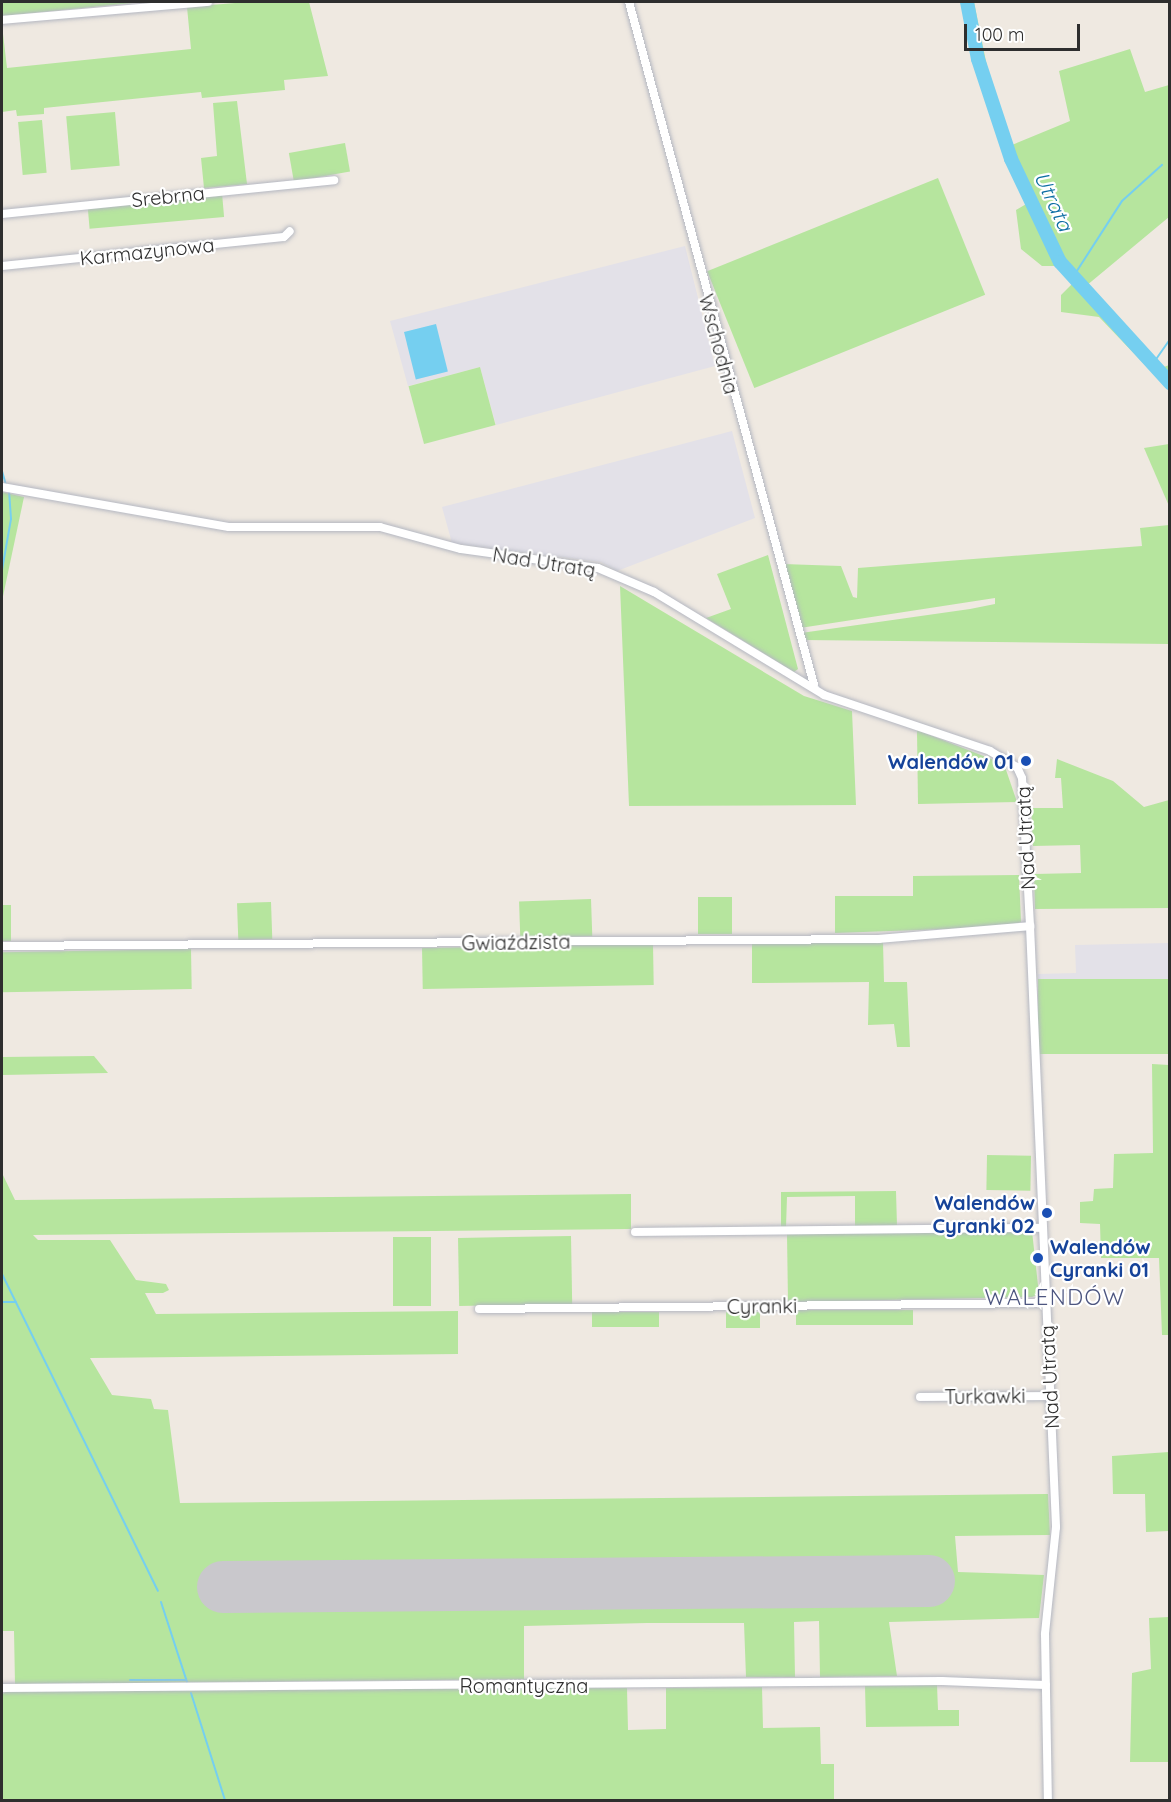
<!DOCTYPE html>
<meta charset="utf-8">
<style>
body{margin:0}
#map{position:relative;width:1171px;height:1802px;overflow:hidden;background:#efe9e1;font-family:Quicksand,sans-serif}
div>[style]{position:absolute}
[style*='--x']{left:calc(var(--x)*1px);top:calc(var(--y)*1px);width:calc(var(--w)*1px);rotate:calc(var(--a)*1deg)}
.industrial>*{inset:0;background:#e3e1e8}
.green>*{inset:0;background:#b6e59e;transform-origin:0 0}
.water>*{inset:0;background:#75cff0;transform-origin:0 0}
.stream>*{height:2px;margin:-1px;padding:0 1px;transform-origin:1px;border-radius:1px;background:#75cff0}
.river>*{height:14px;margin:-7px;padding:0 7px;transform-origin:7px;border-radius:7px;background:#75cff0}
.runway>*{height:52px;margin:-26px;padding:0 26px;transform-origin:26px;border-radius:26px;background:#c9c8cc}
.roads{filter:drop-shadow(0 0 2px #b4b7c1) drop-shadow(0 0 2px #b4b7c1)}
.minor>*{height:8px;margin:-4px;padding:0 4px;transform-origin:4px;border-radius:4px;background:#fff}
.dots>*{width:16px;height:16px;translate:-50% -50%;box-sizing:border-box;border:3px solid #fff;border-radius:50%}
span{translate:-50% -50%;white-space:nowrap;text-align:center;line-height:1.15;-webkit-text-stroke:4.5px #fff;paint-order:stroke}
.street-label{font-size:20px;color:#2e2e2e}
.transit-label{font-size:20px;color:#164399;font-weight:700}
.right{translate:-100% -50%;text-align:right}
.left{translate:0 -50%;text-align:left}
.water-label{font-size:21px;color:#0d6fa3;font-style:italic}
.quarter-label{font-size:22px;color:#4d5680;letter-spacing:1.5px}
.frame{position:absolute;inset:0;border:3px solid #2e2e2e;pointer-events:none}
.scale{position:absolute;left:964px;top:24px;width:116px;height:27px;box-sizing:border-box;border:3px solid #2e2e2e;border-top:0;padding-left:8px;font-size:18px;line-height:21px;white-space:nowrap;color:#2e2e2e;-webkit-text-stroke:4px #fff;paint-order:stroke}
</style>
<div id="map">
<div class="industrial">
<div style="clip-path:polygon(685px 246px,715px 366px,496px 425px,480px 367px,408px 386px,390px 321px)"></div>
<div style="clip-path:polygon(732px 431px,755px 518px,617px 571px,601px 562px,452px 543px,442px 507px)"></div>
<div style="clip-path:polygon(1169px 943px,1169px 979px,1038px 981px,1038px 974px,1076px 973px,1075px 945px)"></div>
</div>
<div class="green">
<div style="clip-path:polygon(2px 2px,143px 2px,2px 16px)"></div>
<div style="clip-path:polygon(247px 2px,309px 2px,328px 76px,284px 80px,285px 90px,202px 98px,201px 92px,44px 108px,44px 114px,17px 116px,16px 110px,2px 112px,2px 25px,7px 68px,191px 49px,187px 7px)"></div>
<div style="clip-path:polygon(963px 2px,974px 2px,992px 91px,1012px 145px,1070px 121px,1059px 71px,1130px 49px,1145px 92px,1169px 85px,1169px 217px,1086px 286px,1152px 355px,1164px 367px,1169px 365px,1169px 390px,1099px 317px,1061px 312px,1061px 295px,1072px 284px,1057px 266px,1042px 266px,1021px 249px,1016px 210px,1028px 203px,990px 106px)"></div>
<div style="clip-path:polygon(237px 101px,247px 184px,204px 188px,201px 158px,217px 156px,213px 103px)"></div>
<div style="left:115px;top:112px;width:54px;height:49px;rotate:85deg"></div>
<div style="left:42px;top:120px;width:53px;height:24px;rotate:85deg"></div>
<div style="left:345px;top:143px;width:29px;height:57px;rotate:80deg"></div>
<div style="left:938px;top:178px;width:126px;height:249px;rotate:68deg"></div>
<div style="left:222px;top:193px;width:24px;height:135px;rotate:85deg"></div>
<div style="left:480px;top:367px;width:60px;height:74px;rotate:75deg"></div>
<div style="clip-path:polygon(1169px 444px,1170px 444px,1169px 506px,1144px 448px)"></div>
<div style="clip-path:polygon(2px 492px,24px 497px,2px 601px)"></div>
<div style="clip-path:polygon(1169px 525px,1169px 644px,803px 640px,801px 633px,970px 609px,995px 604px,995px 598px,800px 628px,783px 564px,841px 566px,853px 597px,857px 598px,858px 568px,1142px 546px,1140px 528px)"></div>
<div style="clip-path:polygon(768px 555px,798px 669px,794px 672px,706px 618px,731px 609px,717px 574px)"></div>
<div style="clip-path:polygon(620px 586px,804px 696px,852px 711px,856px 805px,629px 806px)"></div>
<div style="clip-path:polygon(917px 730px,1004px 764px,1017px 802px,918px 804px)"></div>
<div style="clip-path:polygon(1057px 759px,1113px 781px,1144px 807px,1169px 800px,1169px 908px,1035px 909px,1034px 874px,1081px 873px,1080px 845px,1033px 846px,1031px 808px,1063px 808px,1061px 778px,1055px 778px)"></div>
<div style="clip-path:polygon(1019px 875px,1021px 922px,1003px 927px,835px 933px,835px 896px,913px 896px,913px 876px)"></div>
<div style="left:732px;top:897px;width:37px;height:34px;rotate:90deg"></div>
<div style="left:591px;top:899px;width:37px;height:72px;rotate:88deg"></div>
<div style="left:271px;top:902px;width:37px;height:34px;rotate:88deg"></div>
<div style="left:2px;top:905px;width:9px;height:36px"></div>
<div style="clip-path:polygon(883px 942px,884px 982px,907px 982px,910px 1047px,897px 1047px,894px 1024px,868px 1025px,869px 982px,752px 983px,752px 943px)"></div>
<div style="left:653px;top:944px;width:41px;height:231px;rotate:89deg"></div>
<div style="left:191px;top:949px;width:40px;height:189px;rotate:89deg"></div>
<div style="left:1169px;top:979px;width:75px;height:131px;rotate:90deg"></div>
<div style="clip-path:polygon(94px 1056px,108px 1073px,2px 1075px,2px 1057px)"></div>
<div style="clip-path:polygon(1152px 1064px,1169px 1065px,1169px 1335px,1162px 1335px,1159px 1258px,1101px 1258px,1100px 1224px,1080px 1223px,1080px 1202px,1093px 1201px,1094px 1189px,1113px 1188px,1114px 1154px,1153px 1153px)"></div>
<div style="left:987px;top:1155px;width:44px;height:35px;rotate:1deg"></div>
<div style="clip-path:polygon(2px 1173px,15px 1200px,631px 1194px,631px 1229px,33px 1235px,38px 1240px,110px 1240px,136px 1280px,166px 1284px,169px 1290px,163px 1293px,145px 1293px,156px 1314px,458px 1311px,458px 1354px,90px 1358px,112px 1395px,151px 1399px,154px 1409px,168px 1410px,180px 1503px,1048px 1494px,1050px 1535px,955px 1536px,958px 1572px,1044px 1575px,1039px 1618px,889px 1622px,897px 1676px,820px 1677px,819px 1621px,794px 1622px,795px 1677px,746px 1677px,744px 1623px,647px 1623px,524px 1626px,524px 1679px,15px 1684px,14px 1631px,2px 1631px)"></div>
<div style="clip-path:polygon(896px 1191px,897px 1226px,855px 1227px,855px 1196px,787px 1197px,786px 1227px,781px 1227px,781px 1192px)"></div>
<div style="clip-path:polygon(1032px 1231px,1039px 1294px,1032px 1297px,788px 1302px,787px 1234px)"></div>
<div style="left:571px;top:1236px;width:68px;height:113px;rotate:89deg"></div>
<div style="left:393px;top:1237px;width:38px;height:69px"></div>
<div style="left:913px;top:1310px;width:15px;height:117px;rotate:90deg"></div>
<div style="left:659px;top:1312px;width:15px;height:67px;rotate:90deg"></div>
<div style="left:726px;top:1312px;width:34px;height:16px"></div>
<div style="clip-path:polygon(1169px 1452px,1169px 1531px,1146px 1532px,1145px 1494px,1113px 1494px,1112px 1456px)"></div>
<div style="clip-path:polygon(1169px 1617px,1169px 1762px,1130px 1762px,1132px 1673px,1151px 1669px,1149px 1618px)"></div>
<div style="clip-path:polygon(937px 1685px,938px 1710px,959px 1710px,959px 1726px,866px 1727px,865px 1686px)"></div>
<div style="clip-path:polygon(762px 1687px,763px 1728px,820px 1727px,821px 1764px,834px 1764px,834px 1800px,2px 1800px,2px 1694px,8px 1691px,627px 1688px,628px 1730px,666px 1729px,666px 1688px)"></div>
</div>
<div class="water">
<div style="left:436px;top:324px;width:49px;height:33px;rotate:76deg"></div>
</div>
<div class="stream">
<div style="--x:1073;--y:277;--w:90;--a:-57.2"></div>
<div style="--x:1122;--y:201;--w:54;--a:-42"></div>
<div style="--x:1152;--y:365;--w:32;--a:-55"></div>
<div style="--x:2;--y:471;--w:15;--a:74"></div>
<div style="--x:2;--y:570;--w:52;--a:-80"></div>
<div style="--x:11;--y:519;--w:26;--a:-94"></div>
<div style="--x:2;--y:1274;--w:353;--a:63.8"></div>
<div style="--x:2;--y:1302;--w:14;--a:0"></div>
<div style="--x:161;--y:1602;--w:84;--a:72"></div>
<div style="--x:130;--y:1680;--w:56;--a:0"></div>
<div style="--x:191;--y:1693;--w:112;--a:72.4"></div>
</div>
<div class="river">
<div style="--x:967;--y:2;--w:58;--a:79.1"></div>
<div style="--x:978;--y:59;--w:105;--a:71.7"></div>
<div style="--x:1011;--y:159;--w:114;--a:64.6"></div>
<div style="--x:1060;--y:262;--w:164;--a:47.7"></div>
</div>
<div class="runway">
<div style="--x:223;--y:1587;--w:706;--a:-0.49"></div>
</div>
<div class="roads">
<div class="minor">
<div style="--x:629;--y:2;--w:708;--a:74.84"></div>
<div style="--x:2;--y:20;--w:207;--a:-5"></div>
<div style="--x:2;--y:214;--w:334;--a:-5.8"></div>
<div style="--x:2;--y:266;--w:283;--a:-5.9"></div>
<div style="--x:284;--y:237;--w:8;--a:-45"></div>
<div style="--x:2;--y:487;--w:230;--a:10"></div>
<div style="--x:229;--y:527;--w:151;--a:0"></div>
<div style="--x:380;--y:527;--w:84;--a:15.2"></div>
<div style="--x:461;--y:549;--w:138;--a:7.9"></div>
<div style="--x:598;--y:568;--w:61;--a:23.2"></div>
<div style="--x:654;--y:592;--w:199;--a:31.2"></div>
<div style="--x:824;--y:695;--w:175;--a:18.6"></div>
<div style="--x:990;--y:751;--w:31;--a:31"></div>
<div style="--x:1017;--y:767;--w:12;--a:66"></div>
<div style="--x:1022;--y:778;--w:148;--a:86.9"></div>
<div style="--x:1030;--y:926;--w:602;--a:87.52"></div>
<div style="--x:1056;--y:1527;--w:108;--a:95.9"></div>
<div style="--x:1045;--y:1634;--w:166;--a:89"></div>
<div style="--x:2;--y:946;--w:877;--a:-0.46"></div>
<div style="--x:879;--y:939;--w:152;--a:-4.9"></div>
<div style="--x:635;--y:1232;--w:408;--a:-0.6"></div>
<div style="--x:479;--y:1309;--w:567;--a:-0.61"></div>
<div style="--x:920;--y:1397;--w:130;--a:-0.4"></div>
<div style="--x:2;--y:1688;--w:940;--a:-0.43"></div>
<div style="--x:942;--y:1681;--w:104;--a:2.2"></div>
</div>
</div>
<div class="dots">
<div style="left:1026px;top:761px;background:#1a4fb4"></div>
<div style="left:1047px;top:1213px;background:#1a4fb4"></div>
<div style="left:1038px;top:1258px;background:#1a4fb4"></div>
</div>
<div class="street-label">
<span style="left:168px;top:196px;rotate:-6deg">Srebrna</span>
<span style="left:147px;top:251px;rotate:-6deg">Karmazynowa</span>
<span style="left:719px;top:344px;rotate:75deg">Wschodnia</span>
<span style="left:544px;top:562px;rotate:9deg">Nad Utratą</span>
<span style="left:1025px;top:838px;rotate:-93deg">Nad Utratą</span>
<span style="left:516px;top:942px;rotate:-1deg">Gwiaździsta</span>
<span style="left:762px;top:1306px;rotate:-1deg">Cyranki</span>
<span style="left:1049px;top:1377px;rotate:-93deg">Nad Utratą</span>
<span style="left:985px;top:1396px;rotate:-1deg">Turkawki</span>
<span style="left:524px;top:1685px">Romantyczna</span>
</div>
<div class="transit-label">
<span class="right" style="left:1014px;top:761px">Walendów 01</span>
<span class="right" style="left:1035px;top:1214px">Walendów<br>Cyranki 02</span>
<span class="left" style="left:1050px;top:1258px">Walendów<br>Cyranki 01</span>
</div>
<div class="water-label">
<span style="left:1054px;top:201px;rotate:65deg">Utrata</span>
</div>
<div class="quarter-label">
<span style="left:1055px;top:1298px">WALENDÓW</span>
</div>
<div class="frame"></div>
<div class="scale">100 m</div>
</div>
